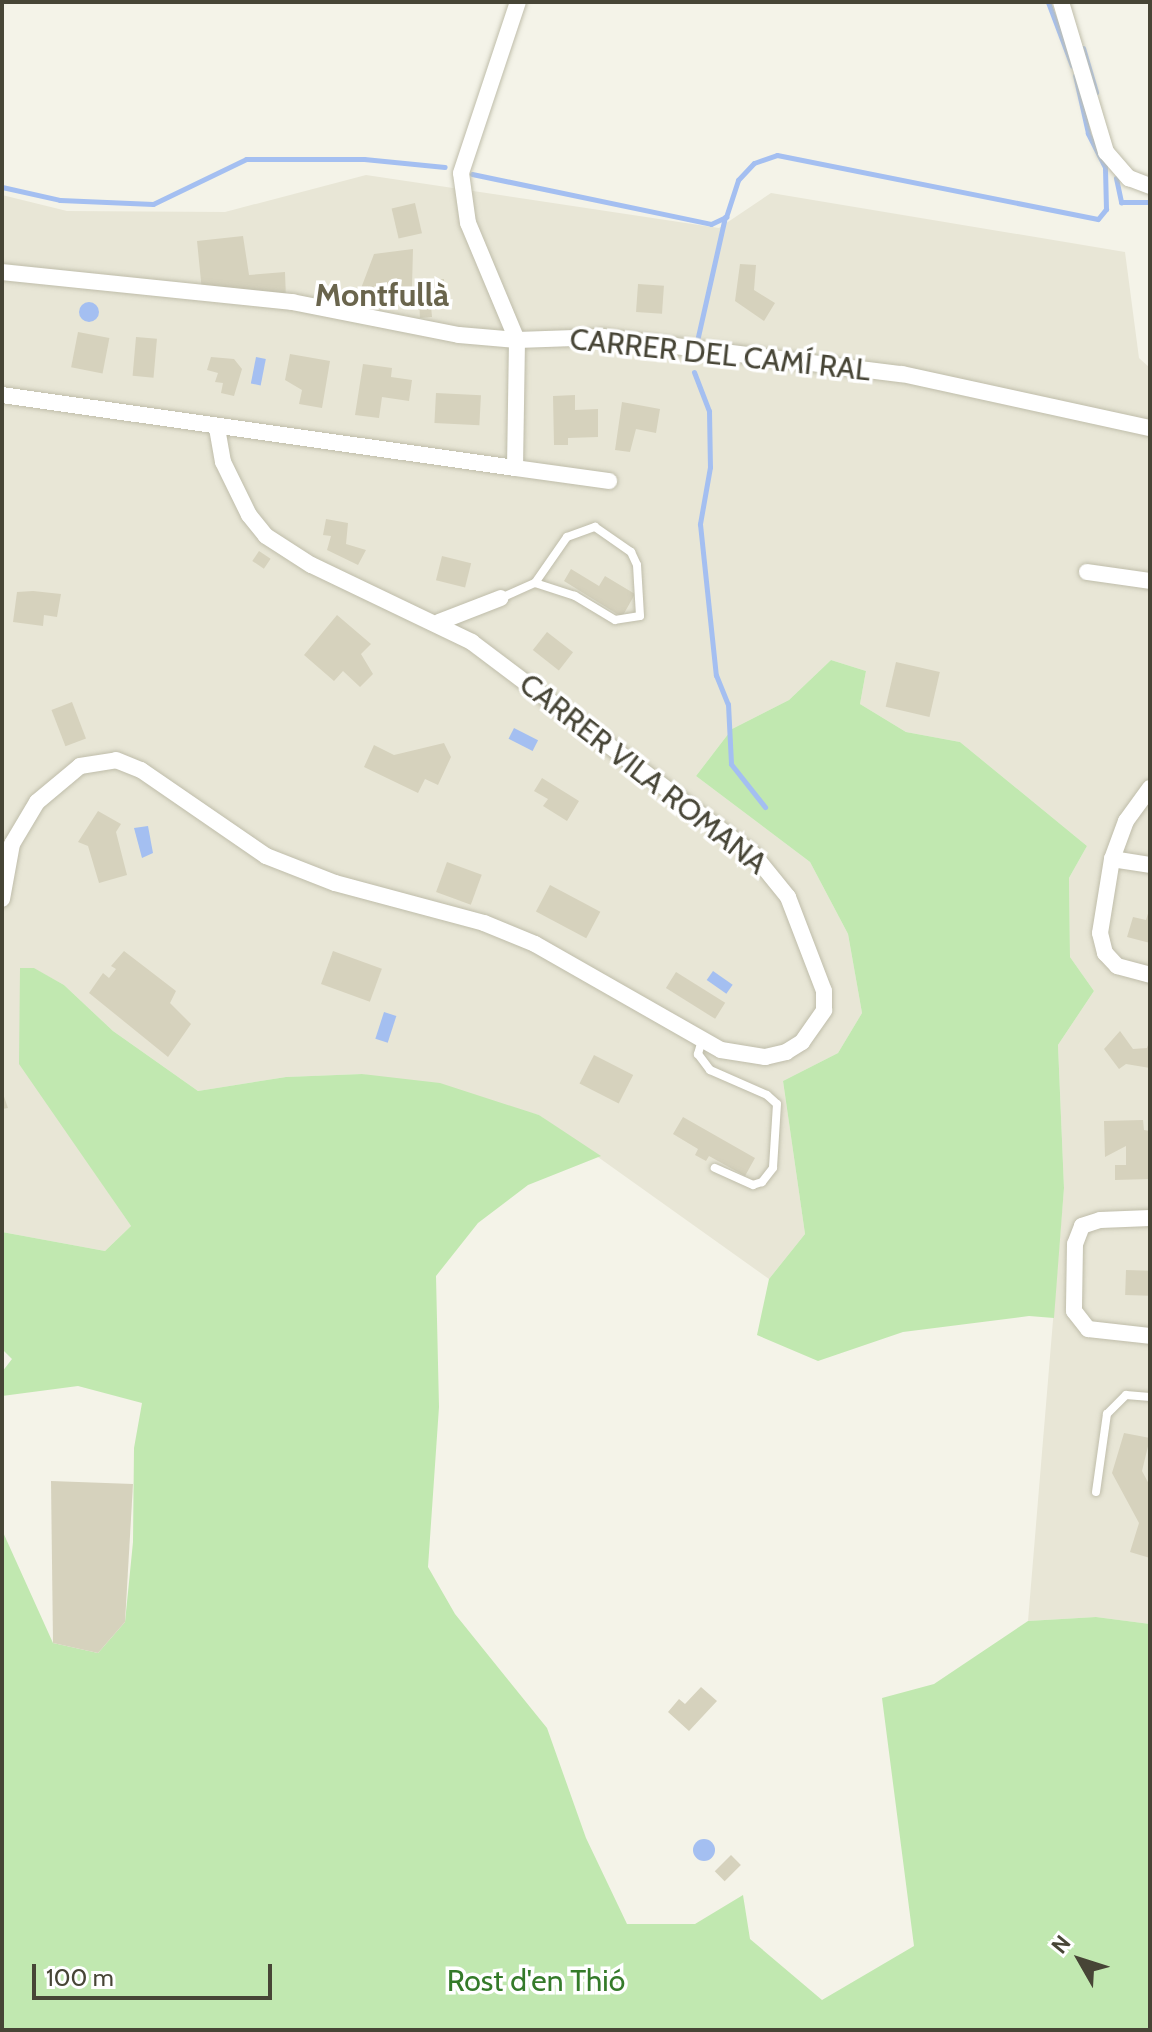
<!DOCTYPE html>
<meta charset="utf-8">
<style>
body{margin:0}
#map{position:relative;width:1152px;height:2032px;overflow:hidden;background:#f4f3e8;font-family:Cabin,sans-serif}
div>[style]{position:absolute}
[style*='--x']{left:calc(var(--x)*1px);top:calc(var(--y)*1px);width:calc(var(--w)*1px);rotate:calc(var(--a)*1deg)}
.residential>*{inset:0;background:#e8e6d6}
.green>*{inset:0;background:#c1e8b0}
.water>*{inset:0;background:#a4bff1;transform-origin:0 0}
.round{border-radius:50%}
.stream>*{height:5px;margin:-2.5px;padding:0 2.5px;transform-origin:2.5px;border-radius:2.5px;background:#a4bff1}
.building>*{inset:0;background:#d6d2bd;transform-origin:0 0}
.roads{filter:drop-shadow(0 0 2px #bfbdaa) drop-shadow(0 0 2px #bfbdaa)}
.service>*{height:8px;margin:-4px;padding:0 4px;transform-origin:4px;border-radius:4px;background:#fff}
.minor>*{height:16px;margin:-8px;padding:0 8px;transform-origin:8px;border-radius:8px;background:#fff}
span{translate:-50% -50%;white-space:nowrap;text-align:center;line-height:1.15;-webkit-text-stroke:7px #fff;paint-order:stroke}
.street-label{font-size:30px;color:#474536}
.park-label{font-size:30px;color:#347a29}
.neighbourhood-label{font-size:32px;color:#6a654d;font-weight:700}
.frame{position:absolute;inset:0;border:4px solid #474536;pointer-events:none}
.north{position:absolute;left:1040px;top:1920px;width:80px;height:80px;-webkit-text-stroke:6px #fff;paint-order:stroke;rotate:309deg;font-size:22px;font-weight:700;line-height:32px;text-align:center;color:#474536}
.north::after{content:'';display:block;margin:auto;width:28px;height:36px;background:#474536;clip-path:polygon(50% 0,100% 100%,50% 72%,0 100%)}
.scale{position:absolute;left:32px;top:1964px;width:240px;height:36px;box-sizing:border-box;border:4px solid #474536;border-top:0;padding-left:10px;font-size:24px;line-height:28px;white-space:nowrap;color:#474536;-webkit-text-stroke:6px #fff;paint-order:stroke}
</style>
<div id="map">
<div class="residential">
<div style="clip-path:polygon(366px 175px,719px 228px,771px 193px,1125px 252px,1139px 358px,1150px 368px,1150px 1624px,1096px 1617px,1028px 1621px,1064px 1188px,1058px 1045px,1094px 991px,1070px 957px,1069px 878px,1087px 846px,960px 742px,906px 732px,860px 704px,866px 671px,831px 660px,789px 700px,732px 729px,696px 776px,810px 862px,848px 934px,862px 1013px,838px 1053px,783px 1081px,805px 1234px,769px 1279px,539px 1115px,362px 1074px,286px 1077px,198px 1091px,113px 1031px,64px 985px,33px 968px,20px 968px,93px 1170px,131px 1226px,105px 1251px,2px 1232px,2px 195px,67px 211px,225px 212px)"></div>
</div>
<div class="green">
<div style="clip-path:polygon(831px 660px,866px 671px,860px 704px,906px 732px,960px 742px,1087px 846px,1069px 878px,1070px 957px,1094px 991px,1058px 1045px,1064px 1188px,1054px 1318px,1029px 1316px,903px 1332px,818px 1361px,757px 1335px,769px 1279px,805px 1234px,783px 1081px,838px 1053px,862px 1013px,848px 934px,810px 862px,696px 776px,732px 729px,789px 700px)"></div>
<div style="clip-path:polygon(20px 968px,34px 968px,64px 985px,113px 1031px,198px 1091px,286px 1077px,362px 1074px,440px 1083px,539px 1115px,601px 1156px,528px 1185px,478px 1223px,436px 1276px,439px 1407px,428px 1567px,455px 1614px,547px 1728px,586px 1838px,627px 1924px,695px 1924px,743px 1895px,750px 1939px,822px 2000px,914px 1946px,882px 1698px,934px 1684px,1028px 1621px,1096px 1617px,1150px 1624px,1150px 2030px,2px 2030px,2px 1530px,53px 1643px,98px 1653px,125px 1622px,133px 1542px,134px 1448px,142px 1403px,78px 1386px,2px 1396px,2px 1372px,12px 1359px,2px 1349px,2px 1232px,105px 1251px,131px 1226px,19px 1064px)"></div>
</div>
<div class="water">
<div class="round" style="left:79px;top:302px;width:20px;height:20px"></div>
<div style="left:256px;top:357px;width:10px;height:27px;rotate:11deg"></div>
<div style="left:514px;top:728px;width:27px;height:12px;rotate:27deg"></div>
<div style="clip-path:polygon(148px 826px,153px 853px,142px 858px,134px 828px)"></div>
<div style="left:713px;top:971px;width:24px;height:11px;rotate:35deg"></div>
<div style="left:384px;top:1012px;width:13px;height:28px;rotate:18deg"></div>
<div class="round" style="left:693px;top:1839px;width:22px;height:22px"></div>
</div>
<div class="stream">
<div style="--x:1048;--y:2;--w:68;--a:69.4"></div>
<div style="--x:1083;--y:48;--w:46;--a:73.5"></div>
<div style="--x:472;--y:174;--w:244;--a:11.8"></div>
<div style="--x:711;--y:224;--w:17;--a:-25"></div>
<div style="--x:726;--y:217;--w:39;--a:-72"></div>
<div style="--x:738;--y:180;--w:23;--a:-47"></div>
<div style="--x:754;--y:163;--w:24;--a:-19"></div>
<div style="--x:777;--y:155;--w:327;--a:11.3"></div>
<div style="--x:1098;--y:219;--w:13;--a:-51"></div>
<div style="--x:1106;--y:209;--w:42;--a:-91.4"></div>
<div style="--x:1105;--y:167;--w:38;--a:-117"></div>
<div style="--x:1088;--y:133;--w:59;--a:-102.6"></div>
<div style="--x:1116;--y:178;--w:25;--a:78"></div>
<div style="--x:1121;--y:202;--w:29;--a:0"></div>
<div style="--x:2;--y:187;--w:59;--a:12.6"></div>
<div style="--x:60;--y:200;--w:93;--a:2.5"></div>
<div style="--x:153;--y:204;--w:103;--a:-25.8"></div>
<div style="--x:246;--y:159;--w:118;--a:0"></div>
<div style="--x:364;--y:159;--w:81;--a:5.6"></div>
<div style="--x:697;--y:341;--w:127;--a:-77.3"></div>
<div style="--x:694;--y:372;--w:42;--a:69"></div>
<div style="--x:709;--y:411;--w:56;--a:89"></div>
<div style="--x:710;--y:467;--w:58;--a:100"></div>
<div style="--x:700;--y:524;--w:152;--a:84"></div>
<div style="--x:716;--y:675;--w:31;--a:68"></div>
<div style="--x:728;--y:704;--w:60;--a:87.1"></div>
<div style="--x:731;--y:764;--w:55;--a:51.7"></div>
</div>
<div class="building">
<div style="left:415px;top:203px;width:31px;height:24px;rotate:77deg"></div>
<div style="clip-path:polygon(243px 236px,249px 275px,285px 272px,286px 299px,202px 291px,197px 241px)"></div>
<div style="clip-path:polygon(413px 249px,412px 287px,406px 296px,393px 292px,390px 299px,360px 291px,374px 254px)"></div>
<div style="clip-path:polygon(740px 264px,756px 265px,754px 290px,775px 303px,764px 321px,735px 301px)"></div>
<div style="clip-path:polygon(444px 279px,445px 305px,431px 306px,432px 317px,420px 318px,418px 280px)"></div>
<div style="left:638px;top:284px;width:26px;height:28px;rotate:4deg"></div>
<div style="left:78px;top:332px;width:32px;height:36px;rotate:11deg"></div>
<div style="left:136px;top:337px;width:21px;height:39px;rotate:5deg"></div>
<div style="clip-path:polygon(290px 354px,330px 361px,322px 408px,299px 404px,302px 390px,285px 380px)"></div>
<div style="clip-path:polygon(211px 357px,234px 359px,242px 369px,234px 396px,221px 393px,223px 383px,215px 382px,218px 373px,207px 370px)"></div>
<div style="clip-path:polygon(363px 364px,392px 368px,391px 377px,412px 380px,409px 401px,382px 397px,379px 418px,355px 415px)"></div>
<div style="left:436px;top:393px;width:45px;height:30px;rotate:3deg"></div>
<div style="clip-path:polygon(575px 395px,575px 410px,598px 409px,598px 437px,568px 438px,568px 445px,554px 445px,553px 396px)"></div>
<div style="clip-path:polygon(622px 402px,660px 409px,656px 433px,636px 429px,630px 452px,615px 450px)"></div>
<div style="clip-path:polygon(326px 519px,348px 523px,346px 544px,366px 550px,358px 565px,327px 550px,331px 536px,323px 535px)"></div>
<div style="left:259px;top:551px;width:14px;height:12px;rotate:34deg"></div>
<div style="left:442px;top:556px;width:30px;height:25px;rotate:14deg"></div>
<div style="clip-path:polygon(571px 569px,599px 586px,605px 576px,635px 594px,622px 617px,564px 581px)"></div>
<div style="clip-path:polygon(33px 591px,61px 594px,57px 617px,44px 615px,43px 626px,13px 622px,17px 592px)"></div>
<div style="clip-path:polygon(337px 615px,371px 644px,361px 654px,373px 674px,360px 687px,343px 671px,334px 681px,304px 655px)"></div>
<div style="left:547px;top:632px;width:33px;height:23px;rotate:38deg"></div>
<div style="left:896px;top:662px;width:45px;height:46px;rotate:13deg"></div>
<div style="left:72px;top:702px;width:39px;height:22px;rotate:69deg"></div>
<div style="clip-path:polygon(444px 743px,451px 757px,438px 785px,425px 779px,418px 793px,364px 767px,374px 745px,394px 755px)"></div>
<div style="clip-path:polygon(542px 778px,579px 801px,567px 821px,543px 806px,548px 799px,534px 791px)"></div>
<div style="clip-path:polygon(98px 811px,121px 824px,116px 832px,127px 875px,99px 883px,88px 846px,78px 842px)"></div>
<div style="left:447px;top:862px;width:37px;height:32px;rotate:20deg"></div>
<div style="left:550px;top:885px;width:57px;height:30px;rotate:28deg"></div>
<div style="clip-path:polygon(1150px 907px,1150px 943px,1127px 937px,1133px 917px,1146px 920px)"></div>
<div style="clip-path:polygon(124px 951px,176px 991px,170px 1003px,191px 1024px,168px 1057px,89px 993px,103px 973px,109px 978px,116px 969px,111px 966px)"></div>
<div style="left:333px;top:951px;width:52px;height:35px;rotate:20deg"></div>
<div style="left:676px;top:972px;width:58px;height:19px;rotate:32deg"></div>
<div style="clip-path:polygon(1120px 1031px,1133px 1049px,1147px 1048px,1150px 1039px,1150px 1068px,1126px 1064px,1119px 1069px,1104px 1049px)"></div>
<div style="left:594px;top:1055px;width:44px;height:32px;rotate:27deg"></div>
<div style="clip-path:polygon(2px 1091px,8px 1108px,2px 1109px)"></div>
<div style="clip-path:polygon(683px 1117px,755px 1158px,745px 1176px,709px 1156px,706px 1161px,695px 1155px,698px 1149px,673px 1134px)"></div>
<div style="clip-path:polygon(1143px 1120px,1144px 1130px,1150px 1131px,1150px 1179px,1115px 1180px,1115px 1165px,1126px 1165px,1126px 1146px,1105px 1157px,1104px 1121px)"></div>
<div style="left:1126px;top:1270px;width:24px;height:25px;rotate:2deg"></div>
<div style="clip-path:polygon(1124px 1433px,1150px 1438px,1142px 1471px,1150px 1486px,1150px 1558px,1130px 1552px,1139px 1523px,1112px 1473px)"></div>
<div style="clip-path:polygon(51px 1481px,133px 1484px,125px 1622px,98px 1653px,53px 1643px)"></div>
<div style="clip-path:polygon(701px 1687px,717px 1701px,689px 1731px,668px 1712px,679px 1699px,685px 1704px)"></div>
<div style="left:731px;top:1855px;width:14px;height:23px;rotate:45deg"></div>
</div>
<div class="roads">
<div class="service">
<div style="--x:501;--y:598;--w:37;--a:-24"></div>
<div style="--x:535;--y:583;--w:56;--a:-55.2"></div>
<div style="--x:567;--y:537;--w:30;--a:-20"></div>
<div style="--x:595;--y:527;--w:44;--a:34.8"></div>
<div style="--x:631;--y:552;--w:14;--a:65"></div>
<div style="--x:637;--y:565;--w:51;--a:86.6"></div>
<div style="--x:640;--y:616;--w:25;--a:171"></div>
<div style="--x:615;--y:620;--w:47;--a:-149"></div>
<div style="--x:575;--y:596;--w:42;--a:-162"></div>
<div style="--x:702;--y:1040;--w:15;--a:106"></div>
<div style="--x:698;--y:1054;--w:20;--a:53"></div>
<div style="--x:710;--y:1070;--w:62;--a:23.7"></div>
<div style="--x:767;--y:1095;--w:13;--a:42"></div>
<div style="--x:777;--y:1104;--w:64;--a:93.6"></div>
<div style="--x:773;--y:1168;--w:18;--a:128"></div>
<div style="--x:762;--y:1182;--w:9;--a:162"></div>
<div style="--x:753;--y:1185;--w:42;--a:-155.9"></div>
<div style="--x:1096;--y:1492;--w:79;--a:-82"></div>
<div style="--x:1107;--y:1414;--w:27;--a:-45"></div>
<div style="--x:1126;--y:1395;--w:24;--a:5"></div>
</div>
<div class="minor">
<div style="--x:1061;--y:2;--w:157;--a:73.3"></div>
<div style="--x:1106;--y:152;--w:35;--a:49"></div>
<div style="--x:1129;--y:178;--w:22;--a:21"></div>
<div style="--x:2;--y:272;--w:292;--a:5.9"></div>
<div style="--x:292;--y:302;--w:170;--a:11.2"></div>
<div style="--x:459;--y:335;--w:58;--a:4.9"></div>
<div style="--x:517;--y:340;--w:86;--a:-2"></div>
<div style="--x:603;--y:337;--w:301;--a:7.1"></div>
<div style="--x:902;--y:374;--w:254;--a:12.3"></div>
<div style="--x:2;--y:395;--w:518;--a:8.1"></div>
<div style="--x:515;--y:468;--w:128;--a:-89.1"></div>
<div style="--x:517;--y:340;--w:127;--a:-112.7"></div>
<div style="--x:468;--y:223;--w:50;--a:-98"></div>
<div style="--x:461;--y:173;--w:180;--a:-71.6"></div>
<div style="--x:515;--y:468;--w:95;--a:7.9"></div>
<div style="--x:1087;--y:572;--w:64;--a:8.1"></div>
<div style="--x:439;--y:622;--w:66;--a:-21.2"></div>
<div style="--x:1150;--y:788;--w:41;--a:126"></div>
<div style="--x:1126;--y:821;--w:40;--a:110.2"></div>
<div style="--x:1112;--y:859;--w:75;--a:99.2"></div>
<div style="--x:1100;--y:933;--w:21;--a:76"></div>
<div style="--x:1105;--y:953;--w:18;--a:47"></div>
<div style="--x:1117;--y:966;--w:34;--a:15"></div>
<div style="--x:1112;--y:859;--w:38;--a:9"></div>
<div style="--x:2;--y:899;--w:56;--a:-79.7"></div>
<div style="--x:12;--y:844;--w:49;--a:-59.2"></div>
<div style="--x:37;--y:802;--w:56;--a:-39.9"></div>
<div style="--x:80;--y:766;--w:36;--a:-9"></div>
<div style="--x:116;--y:760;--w:27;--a:22"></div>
<div style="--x:141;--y:770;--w:152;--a:34.5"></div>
<div style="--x:266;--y:856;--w:74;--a:21.4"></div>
<div style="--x:335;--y:883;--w:154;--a:15"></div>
<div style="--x:484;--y:923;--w:55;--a:22.4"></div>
<div style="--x:535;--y:944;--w:214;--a:29.7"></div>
<div style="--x:721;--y:1050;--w:45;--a:9"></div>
<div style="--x:765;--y:1057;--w:22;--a:-13"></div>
<div style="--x:786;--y:1052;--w:19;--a:-32"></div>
<div style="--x:802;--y:1042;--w:39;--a:-55"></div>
<div style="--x:824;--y:1010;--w:19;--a:-90"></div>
<div style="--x:824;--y:991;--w:101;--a:-111"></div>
<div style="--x:788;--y:897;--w:55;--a:-129.1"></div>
<div style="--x:753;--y:854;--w:352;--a:-143"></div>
<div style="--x:472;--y:642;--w:178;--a:-154.4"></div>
<div style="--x:311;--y:565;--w:54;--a:-147.2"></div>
<div style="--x:266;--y:536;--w:27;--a:-129"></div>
<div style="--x:249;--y:515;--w:59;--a:-116.1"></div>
<div style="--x:223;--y:462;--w:34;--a:-100"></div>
<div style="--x:1150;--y:1218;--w:50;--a:177.7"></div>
<div style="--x:1100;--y:1220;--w:19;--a:162"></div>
<div style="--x:1082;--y:1226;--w:19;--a:111"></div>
<div style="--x:1075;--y:1244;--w:67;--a:90.9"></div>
<div style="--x:1074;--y:1311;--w:23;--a:52"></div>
<div style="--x:1088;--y:1329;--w:62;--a:6.4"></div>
</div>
</div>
<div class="street-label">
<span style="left:720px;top:355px;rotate:6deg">CARRER DEL CAMÍ RAL</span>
<span style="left:643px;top:774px;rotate:38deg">CARRER VILA ROMANA</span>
</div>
<div class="park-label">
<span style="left:536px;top:1981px">Rost d'en Thió</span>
</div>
<div class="neighbourhood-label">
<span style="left:382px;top:295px">Montfullà</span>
</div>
<div class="frame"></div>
<div class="north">N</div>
<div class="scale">100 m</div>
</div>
